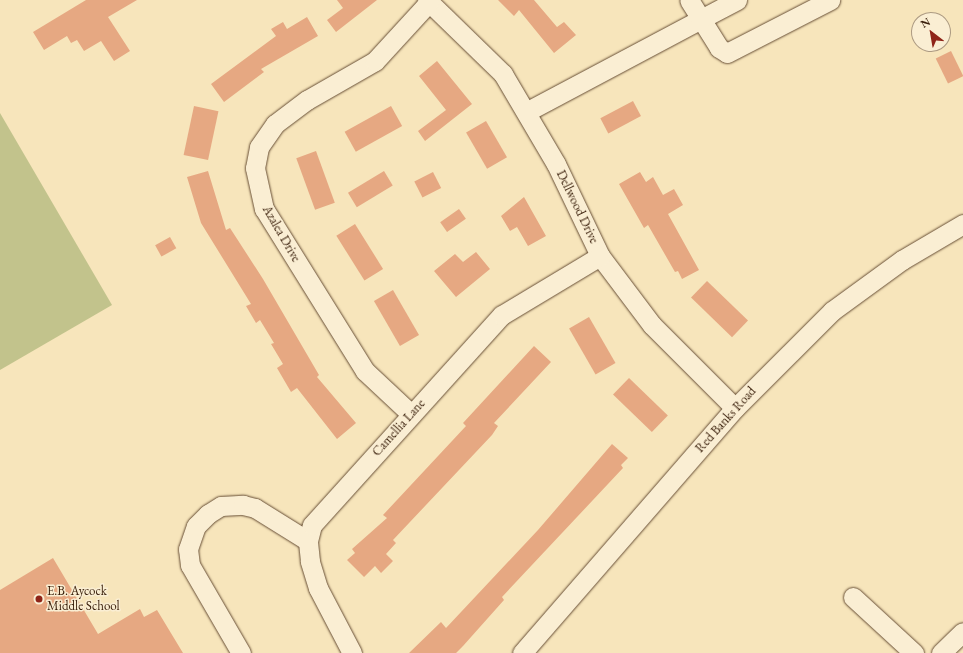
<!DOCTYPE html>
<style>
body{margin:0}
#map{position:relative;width:963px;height:653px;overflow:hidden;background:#f7e5bb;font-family:"EB Garamond",serif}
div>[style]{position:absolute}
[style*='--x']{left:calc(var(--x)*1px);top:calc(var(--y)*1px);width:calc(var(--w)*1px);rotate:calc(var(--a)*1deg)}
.green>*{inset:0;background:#c2c38c}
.building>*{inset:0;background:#e6a882;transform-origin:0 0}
.roads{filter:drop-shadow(0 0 1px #674e35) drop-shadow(0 0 1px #674e35)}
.minor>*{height:19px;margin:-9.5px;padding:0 9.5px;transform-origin:9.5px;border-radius:9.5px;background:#faeed3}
.dots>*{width:11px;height:11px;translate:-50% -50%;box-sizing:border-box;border:2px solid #faeed3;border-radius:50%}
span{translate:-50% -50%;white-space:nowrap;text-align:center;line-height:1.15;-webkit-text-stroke:3px #faeed3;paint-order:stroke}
.street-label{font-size:13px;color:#371c08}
.poi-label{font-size:13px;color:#371c08}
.left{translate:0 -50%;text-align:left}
.north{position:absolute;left:911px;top:12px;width:40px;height:40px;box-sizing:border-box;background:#faeed3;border:1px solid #ac9a82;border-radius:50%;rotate:329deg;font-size:11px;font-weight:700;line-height:16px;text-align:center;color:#371c08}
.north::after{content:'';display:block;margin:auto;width:14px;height:18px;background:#8f2418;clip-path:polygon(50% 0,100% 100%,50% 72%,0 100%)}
</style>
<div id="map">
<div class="green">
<div style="clip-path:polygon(0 113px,112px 305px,0 370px)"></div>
</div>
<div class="building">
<div style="clip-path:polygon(86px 0,137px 0,108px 17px,130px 51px,114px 61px,101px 41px,84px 51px,77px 40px,71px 43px,67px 36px,44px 50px,33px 32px)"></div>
<div style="clip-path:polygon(337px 0,377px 0,336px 32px,327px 20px,343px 8px)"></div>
<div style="clip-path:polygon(498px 0,534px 0,557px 27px,564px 22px,576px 35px,554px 53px,519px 10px,514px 16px)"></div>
<div style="clip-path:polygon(307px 17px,318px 36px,261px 69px,264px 72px,224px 102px,211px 84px,276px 36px,271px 29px,283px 22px,287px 29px)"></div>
<div style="left:951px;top:51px;width:28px;height:17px;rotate:64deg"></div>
<div style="clip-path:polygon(437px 61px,472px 104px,425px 141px,418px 131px,446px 110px,419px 76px)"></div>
<div style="left:633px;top:101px;width:17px;height:37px;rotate:62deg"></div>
<div style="left:194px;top:106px;width:25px;height:50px;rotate:12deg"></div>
<div style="left:391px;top:106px;width:23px;height:53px;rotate:61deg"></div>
<div style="left:486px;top:121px;width:42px;height:23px;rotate:60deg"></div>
<div style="left:316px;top:151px;width:55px;height:21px;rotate:70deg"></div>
<div style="clip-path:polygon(208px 171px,226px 230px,230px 228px,263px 279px,319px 375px,317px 377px,356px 423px,337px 439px,297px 388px,291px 392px,277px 368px,283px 364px,271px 344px,274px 343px,260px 320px,256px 323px,246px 306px,251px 304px,201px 223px,187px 177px)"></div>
<div style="left:384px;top:171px;width:17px;height:42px;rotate:59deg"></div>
<div style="left:433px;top:172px;width:18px;height:21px;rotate:63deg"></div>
<div style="clip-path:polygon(640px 172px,646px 182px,653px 177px,663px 195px,674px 189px,683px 205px,668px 214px,699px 270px,682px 279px,678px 271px,675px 272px,648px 225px,644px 228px,619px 184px)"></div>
<div style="clip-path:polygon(524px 197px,546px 236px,528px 246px,517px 227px,510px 231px,501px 216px)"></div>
<div style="left:459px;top:209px;width:12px;height:23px;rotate:55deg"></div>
<div style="left:355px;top:224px;width:53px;height:22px;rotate:58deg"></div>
<div style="left:170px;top:237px;width:13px;height:17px;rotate:61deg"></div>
<div style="clip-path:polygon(476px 252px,490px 269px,456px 297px,434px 271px,455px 254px,463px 262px)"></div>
<div style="left:707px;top:281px;width:57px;height:23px;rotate:44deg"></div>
<div style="left:393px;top:290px;width:52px;height:22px;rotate:60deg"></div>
<div style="left:589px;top:317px;width:53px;height:23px;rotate:60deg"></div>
<div style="clip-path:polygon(534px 346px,551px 362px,494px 423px,498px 426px,492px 435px,393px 540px,396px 543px,386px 554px,393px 561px,381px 573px,375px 566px,364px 577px,347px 560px,355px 553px,352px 549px,387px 518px,383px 515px,466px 426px,463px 423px)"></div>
<div style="left:629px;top:378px;width:54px;height:23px;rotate:44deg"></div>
<div style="clip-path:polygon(612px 444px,628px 458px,621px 465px,623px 468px,502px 597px,504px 600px,463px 646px,456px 653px,409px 653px,441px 622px,446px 628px,538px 530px)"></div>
<div style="clip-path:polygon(53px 558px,98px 634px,140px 609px,144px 617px,157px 610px,183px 653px,0 653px,0 590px)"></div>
</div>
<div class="roads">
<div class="minor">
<div style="--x:427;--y:0;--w:106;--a:44.2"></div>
<div style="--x:503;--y:74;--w:104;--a:59.5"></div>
<div style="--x:556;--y:164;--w:102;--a:64.4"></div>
<div style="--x:600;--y:256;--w:86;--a:53"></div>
<div style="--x:652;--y:325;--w:117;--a:45"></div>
<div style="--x:737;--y:0;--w:41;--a:152.2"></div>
<div style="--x:701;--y:19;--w:34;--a:58"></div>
<div style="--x:719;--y:48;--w:9;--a:32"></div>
<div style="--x:727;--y:53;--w:116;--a:-27.2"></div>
<div style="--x:526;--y:112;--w:198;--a:-28"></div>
<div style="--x:701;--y:19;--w:22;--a:-122"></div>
<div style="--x:411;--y:414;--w:63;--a:-136.9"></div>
<div style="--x:365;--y:371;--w:191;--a:-121.9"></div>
<div style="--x:264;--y:209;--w:42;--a:-102.4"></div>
<div style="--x:255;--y:168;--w:21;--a:-79"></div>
<div style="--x:259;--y:147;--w:28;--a:-55"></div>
<div style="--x:275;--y:124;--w:40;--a:-37"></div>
<div style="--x:307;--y:100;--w:78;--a:-29.8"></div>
<div style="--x:375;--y:61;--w:80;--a:-47.5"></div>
<div style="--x:853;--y:597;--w:83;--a:42.6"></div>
<div style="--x:241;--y:653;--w:102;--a:-120.1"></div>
<div style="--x:190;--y:565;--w:16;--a:-97"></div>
<div style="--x:188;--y:549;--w:24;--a:-71"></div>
<div style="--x:196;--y:526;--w:17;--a:-45"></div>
<div style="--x:208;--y:514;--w:15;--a:-32"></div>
<div style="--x:221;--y:506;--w:22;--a:-3"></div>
<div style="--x:243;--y:505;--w:12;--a:14"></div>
<div style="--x:255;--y:508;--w:62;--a:31.9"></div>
<div style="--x:352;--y:653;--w:73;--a:-117.6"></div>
<div style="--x:318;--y:588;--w:28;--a:-107"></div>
<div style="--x:310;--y:561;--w:20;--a:-96"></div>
<div style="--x:308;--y:541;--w:16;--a:-76"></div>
<div style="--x:312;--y:525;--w:283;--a:-47.9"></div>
<div style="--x:502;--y:315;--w:114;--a:-31"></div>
<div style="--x:522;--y:653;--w:325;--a:-49"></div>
<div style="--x:735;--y:408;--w:137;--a:-45"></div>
<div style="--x:832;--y:311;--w:87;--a:-36.1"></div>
<div style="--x:902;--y:260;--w:71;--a:-30.5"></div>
<div style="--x:941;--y:653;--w:30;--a:-44"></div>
</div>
</div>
<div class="dots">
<div style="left:39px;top:599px;background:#8f2418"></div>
</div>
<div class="street-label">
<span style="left:577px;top:207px;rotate:64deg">Dellwood Drive</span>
<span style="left:281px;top:234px;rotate:60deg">Azalea Drive</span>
<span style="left:726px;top:420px;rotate:-48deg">Red Banks Road</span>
<span style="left:399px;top:428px;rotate:-48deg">Camellia Lane</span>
</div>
<div class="poi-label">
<span class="left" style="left:47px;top:599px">E.B. Aycock<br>Middle School</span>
</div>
<div class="north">N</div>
</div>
